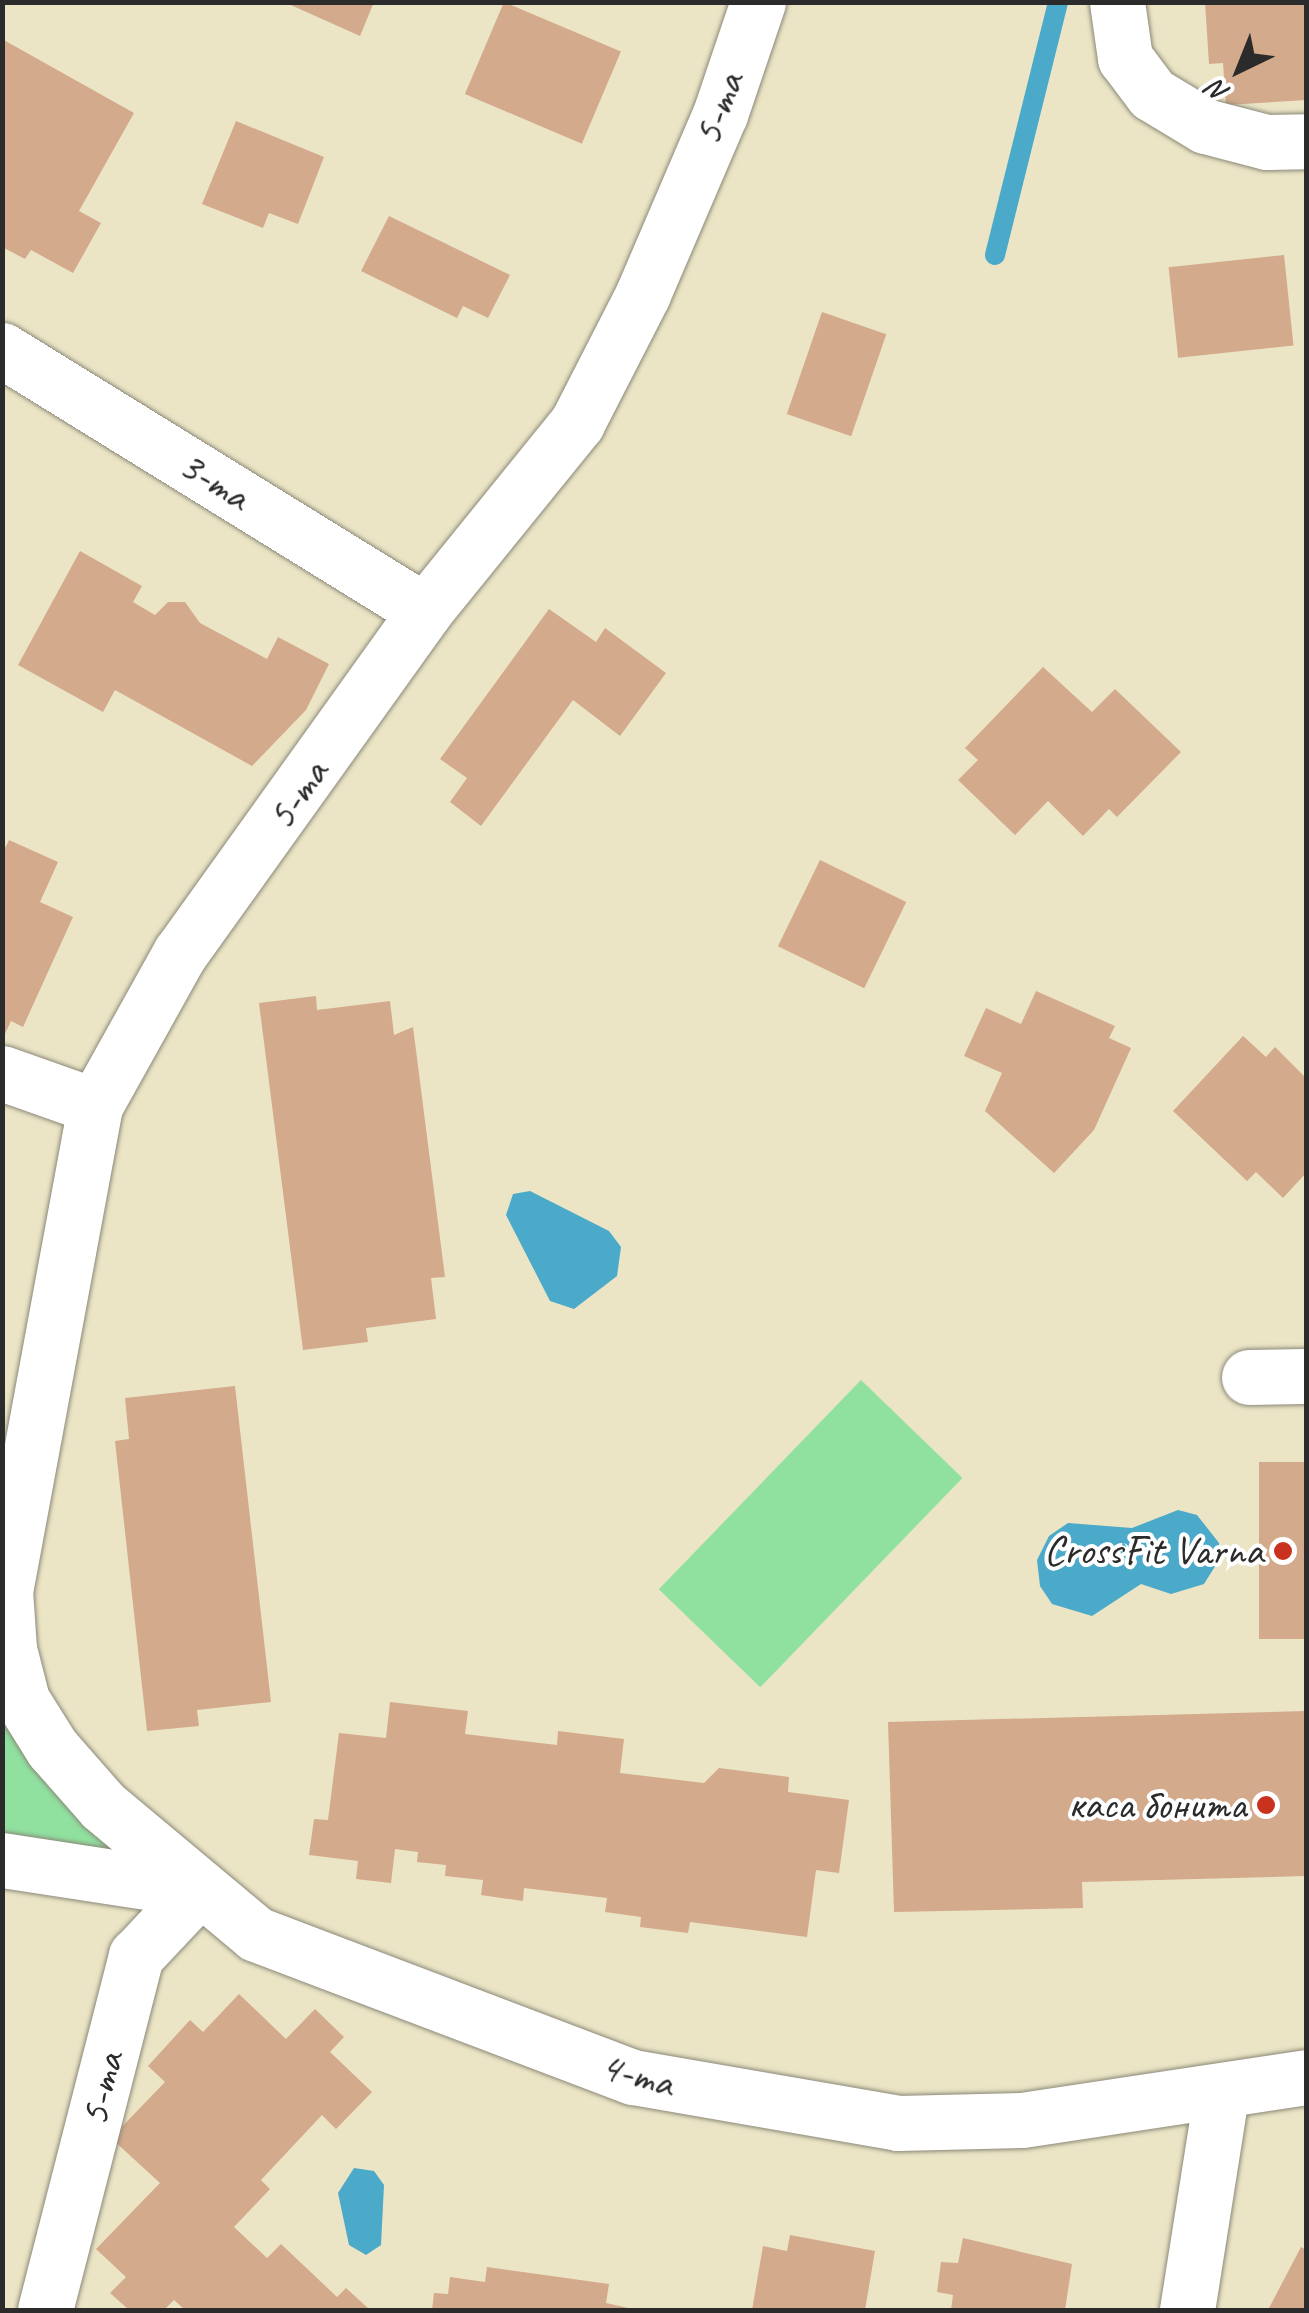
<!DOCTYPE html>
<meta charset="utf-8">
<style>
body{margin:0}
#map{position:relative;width:1309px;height:2313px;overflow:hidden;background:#ebe5c6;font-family:Caveat,sans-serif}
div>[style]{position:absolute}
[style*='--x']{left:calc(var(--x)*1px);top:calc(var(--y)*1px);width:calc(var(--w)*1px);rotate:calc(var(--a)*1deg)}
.green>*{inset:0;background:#90e0a0;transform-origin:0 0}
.water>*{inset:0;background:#4ba9ca}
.stream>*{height:20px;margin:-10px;padding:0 10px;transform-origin:10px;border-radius:10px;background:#4ba9ca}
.building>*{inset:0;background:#d3aa8b;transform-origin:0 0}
.roads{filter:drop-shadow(0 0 2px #8b8878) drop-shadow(0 0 2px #8b8878)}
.minor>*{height:55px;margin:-27.5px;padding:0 27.5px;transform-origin:27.5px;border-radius:27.5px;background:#fff}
.dots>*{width:28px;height:28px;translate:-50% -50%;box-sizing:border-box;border:5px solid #fff;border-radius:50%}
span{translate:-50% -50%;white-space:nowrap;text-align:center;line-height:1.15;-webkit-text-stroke:8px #fff;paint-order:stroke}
.street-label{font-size:42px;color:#2b2b2b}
.poi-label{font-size:42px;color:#2b2b2b}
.right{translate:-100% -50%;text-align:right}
.frame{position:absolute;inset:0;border:5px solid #2b2b2b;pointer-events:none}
.north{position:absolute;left:1189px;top:20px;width:100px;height:100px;-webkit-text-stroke:8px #fff;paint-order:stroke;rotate:223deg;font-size:28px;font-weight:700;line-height:40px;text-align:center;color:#2b2b2b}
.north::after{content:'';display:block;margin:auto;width:35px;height:45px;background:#2b2b2b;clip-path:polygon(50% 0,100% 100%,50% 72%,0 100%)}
</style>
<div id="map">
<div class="green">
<div style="left:861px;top:1380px;width:141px;height:291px;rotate:44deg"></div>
<div style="clip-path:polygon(2px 1671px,198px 1890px,3px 1860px)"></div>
</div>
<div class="water">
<div style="clip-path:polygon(530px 1191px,609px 1231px,621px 1247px,617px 1276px,574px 1309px,550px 1301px,506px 1215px,513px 1194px)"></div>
<div style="clip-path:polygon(1178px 1510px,1197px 1515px,1219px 1543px,1219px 1560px,1204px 1584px,1171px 1594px,1141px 1584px,1092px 1616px,1052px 1604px,1040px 1586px,1037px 1560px,1049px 1536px,1068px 1523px,1132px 1528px)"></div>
<div style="clip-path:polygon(354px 2168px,374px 2171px,384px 2185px,381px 2245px,366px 2255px,349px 2245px,338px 2193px)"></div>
</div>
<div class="stream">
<div style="--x:995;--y:255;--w:261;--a:-76"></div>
</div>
<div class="building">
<div style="clip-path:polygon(284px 2px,374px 2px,360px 36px)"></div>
<div style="left:504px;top:2px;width:127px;height:100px;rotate:23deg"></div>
<div style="clip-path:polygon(1205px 2px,1306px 2px,1306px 100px,1226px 105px,1223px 63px,1209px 64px)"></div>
<div style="clip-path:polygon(2px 39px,134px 113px,79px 211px,101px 223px,73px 273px,31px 250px,25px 259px,2px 247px)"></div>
<div style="clip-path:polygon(236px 121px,324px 157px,298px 224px,269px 213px,263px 228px,202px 204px)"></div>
<div style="clip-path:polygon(389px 216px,510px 275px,488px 318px,463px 306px,457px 318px,361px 271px)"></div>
<div style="left:1284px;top:255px;width:91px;height:116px;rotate:84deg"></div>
<div style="left:822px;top:312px;width:68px;height:108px;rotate:19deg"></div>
<div style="clip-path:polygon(80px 551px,142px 586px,133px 602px,155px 615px,168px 602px,185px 602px,200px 623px,267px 659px,278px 637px,329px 664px,306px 710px,252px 766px,115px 690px,103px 712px,18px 665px)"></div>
<div style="clip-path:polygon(549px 609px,596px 642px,605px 628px,666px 673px,620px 736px,573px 700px,481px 826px,450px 802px,467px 778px,440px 759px)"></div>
<div style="clip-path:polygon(1043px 667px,1092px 712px,1115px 689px,1181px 752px,1117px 817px,1109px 809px,1083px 836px,1048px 801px,1015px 835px,958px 780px,978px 760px,965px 748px)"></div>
<div style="clip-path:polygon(9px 840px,58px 862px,40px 902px,73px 917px,23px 1027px,11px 1021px,2px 1040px,2px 854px)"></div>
<div style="left:820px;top:860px;width:96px;height:96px;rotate:26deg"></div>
<div style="clip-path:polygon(1036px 991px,1115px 1026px,1109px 1038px,1131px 1048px,1094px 1130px,1054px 1173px,985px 1111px,1002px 1073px,964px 1056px,986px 1008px,1021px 1024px)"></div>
<div style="clip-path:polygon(316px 996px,317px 1010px,390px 1001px,394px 1035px,413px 1027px,445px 1277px,431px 1278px,436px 1319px,366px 1328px,368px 1342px,303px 1350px,259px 1003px)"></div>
<div style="clip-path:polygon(1243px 1036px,1266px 1057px,1275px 1047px,1306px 1078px,1306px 1173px,1283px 1198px,1256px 1172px,1247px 1181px,1173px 1111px)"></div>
<div style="clip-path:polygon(235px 1386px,271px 1702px,197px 1710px,199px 1726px,147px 1731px,115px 1441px,129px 1439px,125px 1398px)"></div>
<div style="left:1259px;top:1462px;width:47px;height:177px"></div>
<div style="clip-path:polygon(390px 1702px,468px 1711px,465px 1734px,557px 1745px,558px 1731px,624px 1739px,620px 1773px,704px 1783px,719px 1768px,789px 1777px,788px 1792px,849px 1800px,839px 1873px,816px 1870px,807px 1937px,690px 1922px,688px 1933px,640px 1927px,641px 1917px,605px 1912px,607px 1898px,524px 1888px,523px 1901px,481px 1895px,483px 1880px,445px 1876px,446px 1865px,417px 1862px,418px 1852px,395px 1849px,391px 1883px,356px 1879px,358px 1861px,309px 1855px,314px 1819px,328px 1820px,339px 1733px,386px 1738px)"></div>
<div style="clip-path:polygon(1306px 1711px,1306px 1876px,1082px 1882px,1083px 1908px,894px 1912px,888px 1722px)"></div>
<div style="clip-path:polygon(239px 1994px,286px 2039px,315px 2009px,344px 2037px,330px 2052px,372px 2092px,336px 2129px,322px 2115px,261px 2180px,270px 2189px,234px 2227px,267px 2258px,281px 2244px,337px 2297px,346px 2288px,370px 2310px,185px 2310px,174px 2300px,164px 2310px,129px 2310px,110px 2293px,126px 2277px,96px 2249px,160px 2183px,111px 2138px,165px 2082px,148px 2066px,190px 2020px,203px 2032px)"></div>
<div style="clip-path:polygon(790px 2235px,875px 2251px,865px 2310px,752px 2310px,763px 2246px,787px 2251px)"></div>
<div style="clip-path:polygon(963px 2238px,1072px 2264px,1065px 2310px,951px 2310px,953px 2295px,937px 2292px,941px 2262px,958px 2263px)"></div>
<div style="clip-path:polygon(1301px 2247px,1306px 2250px,1306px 2310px,1268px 2310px)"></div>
<div style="clip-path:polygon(487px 2267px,609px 2284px,606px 2303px,637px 2310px,432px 2310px,434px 2293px,448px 2294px,450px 2277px,485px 2282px)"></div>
</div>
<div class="roads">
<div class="minor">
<div style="--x:758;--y:2;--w:118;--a:108.7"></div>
<div style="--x:720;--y:114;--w:196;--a:113.2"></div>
<div style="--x:643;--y:294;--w:145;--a:117.1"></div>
<div style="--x:577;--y:423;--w:242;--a:129"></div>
<div style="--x:425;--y:611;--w:421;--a:125.6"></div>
<div style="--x:180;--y:953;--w:175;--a:119.1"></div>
<div style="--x:95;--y:1106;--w:492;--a:100.5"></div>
<div style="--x:5;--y:1590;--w:59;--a:86.1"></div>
<div style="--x:9;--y:1649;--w:53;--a:75.7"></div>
<div style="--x:22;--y:1700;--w:57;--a:58"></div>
<div style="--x:52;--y:1748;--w:77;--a:48.7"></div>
<div style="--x:103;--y:1806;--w:199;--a:39.9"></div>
<div style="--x:256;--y:1934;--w:403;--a:20.8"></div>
<div style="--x:633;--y:2077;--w:269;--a:9.8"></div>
<div style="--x:898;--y:2123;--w:124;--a:-1.4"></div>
<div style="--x:1022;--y:2120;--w:287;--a:-8.6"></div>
<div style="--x:1117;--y:2;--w:57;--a:81.9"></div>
<div style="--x:1125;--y:58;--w:45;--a:53.1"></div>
<div style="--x:1152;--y:94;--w:62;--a:31.1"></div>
<div style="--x:1205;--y:126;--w:64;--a:14.5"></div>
<div style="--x:1267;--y:142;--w:39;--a:-1"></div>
<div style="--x:2;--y:350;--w:497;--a:31.7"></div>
<div style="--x:2;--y:1073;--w:99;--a:19.5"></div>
<div style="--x:1249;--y:1377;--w:57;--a:-1"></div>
<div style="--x:2;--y:1860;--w:198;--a:8.7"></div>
<div style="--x:45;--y:2310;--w:366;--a:-75.6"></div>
<div style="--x:136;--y:1956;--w:91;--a:-46.8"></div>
<div style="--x:1187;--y:2310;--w:218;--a:-81"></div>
</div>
</div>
<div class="dots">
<div style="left:1283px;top:1551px;background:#c8321e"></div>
<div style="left:1266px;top:1805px;background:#c8321e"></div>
</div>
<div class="street-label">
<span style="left:719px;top:109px;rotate:-69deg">5-та</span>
<span style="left:214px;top:481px;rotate:32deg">3-та</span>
<span style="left:298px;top:795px;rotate:-55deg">5-та</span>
<span style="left:637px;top:2075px;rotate:15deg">4-та</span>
<span style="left:102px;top:2089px;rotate:-76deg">5-та</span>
</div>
<div class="poi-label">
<span class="right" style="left:1263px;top:1551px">CrossFit Varna</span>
<span class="right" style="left:1246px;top:1805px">каса бонита</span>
</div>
<div class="frame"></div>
<div class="north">N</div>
</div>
